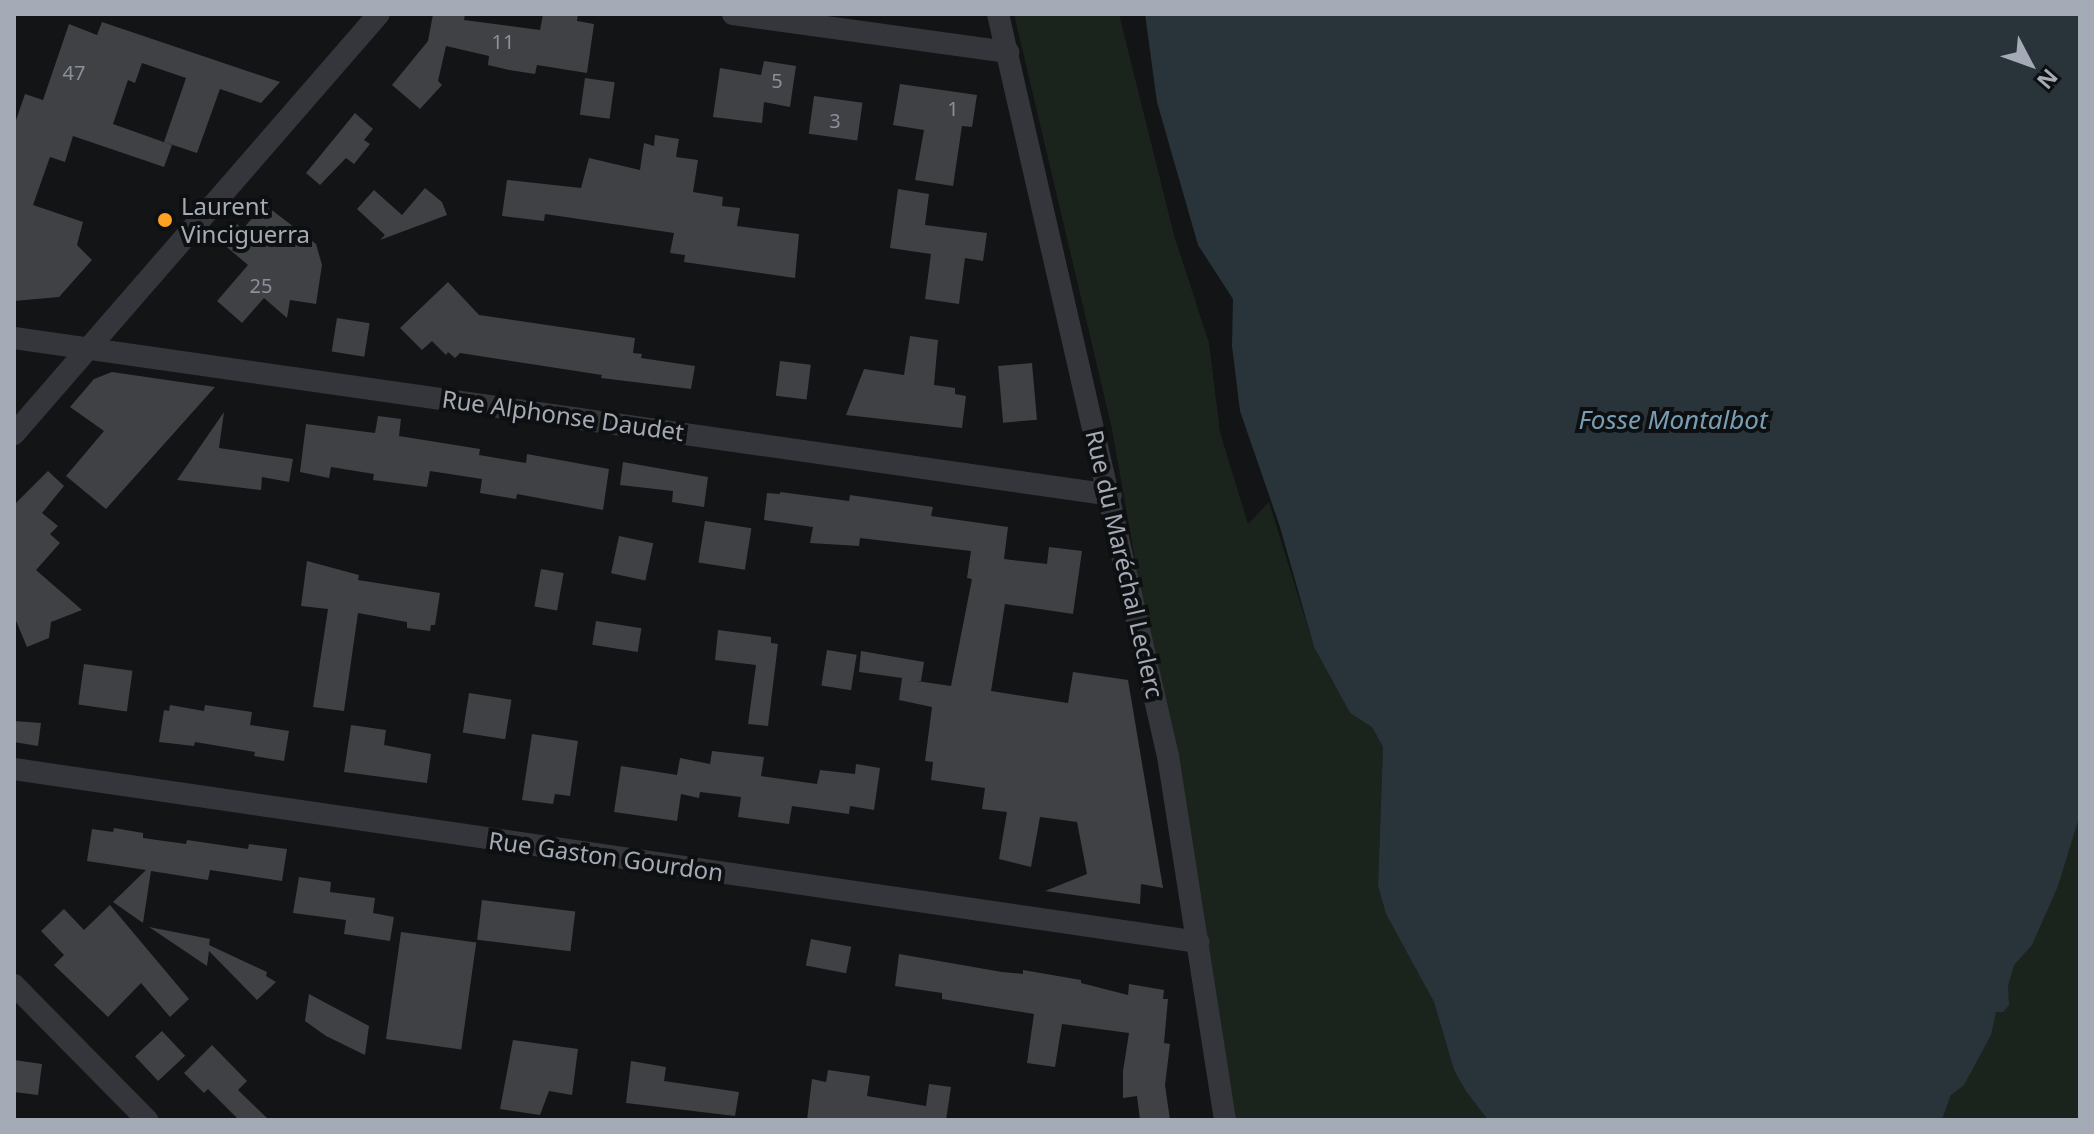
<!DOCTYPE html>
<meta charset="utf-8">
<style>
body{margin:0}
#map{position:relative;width:2094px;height:1134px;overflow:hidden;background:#131415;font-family:"Noto Sans",sans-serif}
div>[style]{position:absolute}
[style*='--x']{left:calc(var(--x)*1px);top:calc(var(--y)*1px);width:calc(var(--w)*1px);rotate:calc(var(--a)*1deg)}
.green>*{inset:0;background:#1b241c}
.water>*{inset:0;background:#29343a}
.building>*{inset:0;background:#3f4145;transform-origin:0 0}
.minor>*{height:22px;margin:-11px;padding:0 11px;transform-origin:11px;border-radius:11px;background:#34363b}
.dots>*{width:22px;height:22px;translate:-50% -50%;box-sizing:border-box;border:4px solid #0e0f10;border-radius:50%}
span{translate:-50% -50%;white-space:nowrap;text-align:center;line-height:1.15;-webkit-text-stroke:8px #0e0f10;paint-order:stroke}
.number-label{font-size:20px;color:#8b909a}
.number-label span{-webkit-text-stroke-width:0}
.poi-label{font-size:24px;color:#a4abb7}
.left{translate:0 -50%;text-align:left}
.street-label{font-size:24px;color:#a4abb7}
.water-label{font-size:26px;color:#789eb5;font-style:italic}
.frame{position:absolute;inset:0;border:16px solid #a4abb7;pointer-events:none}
.north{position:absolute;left:1990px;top:24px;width:80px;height:80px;-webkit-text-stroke:6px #0e0f10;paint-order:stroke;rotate:131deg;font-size:22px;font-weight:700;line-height:32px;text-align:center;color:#a4abb7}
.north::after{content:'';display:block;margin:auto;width:28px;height:36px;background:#a4abb7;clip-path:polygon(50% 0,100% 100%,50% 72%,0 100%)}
</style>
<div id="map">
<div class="green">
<div style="clip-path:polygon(1014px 14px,1119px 14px,1174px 235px,1209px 343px,1220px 432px,1248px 524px,1269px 502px,1314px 647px,1350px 713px,1372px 727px,1383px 747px,1378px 886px,1386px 914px,1434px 1002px,1454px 1070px,1488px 1120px,1234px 1120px,1112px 429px)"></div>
<div style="clip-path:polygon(2080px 811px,2080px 1120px,1942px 1120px,1951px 1095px)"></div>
</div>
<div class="water">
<div style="clip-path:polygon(1145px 14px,2080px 14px,2080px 814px,2058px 886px,2032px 945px,2014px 965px,2008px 986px,2009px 1005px,2003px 1012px,1996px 1012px,1991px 1035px,1964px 1085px,1951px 1095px,1942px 1120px,1488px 1120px,1466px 1091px,1454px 1070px,1434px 1002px,1386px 914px,1378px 886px,1383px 747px,1372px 727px,1350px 713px,1314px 647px,1280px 527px,1240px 411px,1232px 346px,1233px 299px,1198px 245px,1157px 102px)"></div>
</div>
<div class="building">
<div style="clip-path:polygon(433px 14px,465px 14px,464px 20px,540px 30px,543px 14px,578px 14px,577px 21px,594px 24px,587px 73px,537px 65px,535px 74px,509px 70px,488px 65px,489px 56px,446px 46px,438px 81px,442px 85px,420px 109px,392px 85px,428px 41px)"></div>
<div style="clip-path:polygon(102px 22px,280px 82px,261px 103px,220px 89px,197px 153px,164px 142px,186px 78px,142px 63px,135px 83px,128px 80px,113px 124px,172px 145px,164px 167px,73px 136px,65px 162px,50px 157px,33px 205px,83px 222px,77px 245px,92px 260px,59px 297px,14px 301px,14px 126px,25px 94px,43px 100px,69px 24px,97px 35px)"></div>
<div style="clip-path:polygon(764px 61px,796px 66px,790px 107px,764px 102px,762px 123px,713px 117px,720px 68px,761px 75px)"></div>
<div style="left:585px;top:78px;width:30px;height:37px;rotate:8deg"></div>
<div style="clip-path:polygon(900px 84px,977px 95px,972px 127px,962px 126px,953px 186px,915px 180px,924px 130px,893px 125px)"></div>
<div style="left:814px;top:96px;width:49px;height:38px;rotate:8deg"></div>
<div style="clip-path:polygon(355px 113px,373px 129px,364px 140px,370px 144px,354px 164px,346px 158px,320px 185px,306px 173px)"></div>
<div style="clip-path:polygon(655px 135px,679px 139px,676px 157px,698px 160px,693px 192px,723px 197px,722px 206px,740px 208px,737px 226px,799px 234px,795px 278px,684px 262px,685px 255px,670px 253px,674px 233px,545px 214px,544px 221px,502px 216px,507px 180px,581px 188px,589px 158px,640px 170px,644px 143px,654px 146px)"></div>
<div style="clip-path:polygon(425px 188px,442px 202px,447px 215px,380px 240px,385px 235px,357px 209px,374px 190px,402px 215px)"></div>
<div style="clip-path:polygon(898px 189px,929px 194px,925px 225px,987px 233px,983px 261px,965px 258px,959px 304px,925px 299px,931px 254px,890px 248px)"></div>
<div style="clip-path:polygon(264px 204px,316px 244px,322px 265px,316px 304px,290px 300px,287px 318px,264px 298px,242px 323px,217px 301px,248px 265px,222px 243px,237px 224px,243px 229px)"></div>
<div style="clip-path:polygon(448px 282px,479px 315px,635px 338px,633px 353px,642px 354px,641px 358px,695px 366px,691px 389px,601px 378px,602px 375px,460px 353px,455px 358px,448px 352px,446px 355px,432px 341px,422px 350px,400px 328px)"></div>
<div style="left:337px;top:318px;width:33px;height:34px;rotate:9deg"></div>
<div style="clip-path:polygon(910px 336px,938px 340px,934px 385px,955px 388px,955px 394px,966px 396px,962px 428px,846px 415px,864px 369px,904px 375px)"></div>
<div style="left:780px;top:361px;width:31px;height:35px;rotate:7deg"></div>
<div style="left:1032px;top:363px;width:57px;height:34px;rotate:85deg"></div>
<div style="clip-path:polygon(112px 372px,215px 387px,106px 509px,66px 476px,104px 431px,70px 407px,94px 379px)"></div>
<div style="clip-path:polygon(224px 412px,219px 448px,293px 459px,289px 482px,262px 477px,261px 490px,177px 480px)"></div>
<div style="clip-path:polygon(378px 416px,401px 419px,399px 436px,480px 449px,479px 455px,526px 463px,527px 454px,609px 469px,603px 510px,517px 494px,516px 499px,480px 493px,482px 479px,430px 471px,427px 487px,373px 480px,374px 474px,331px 467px,329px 478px,300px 472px,306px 424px,375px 433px)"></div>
<div style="clip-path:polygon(623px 462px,708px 477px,704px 507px,672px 502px,673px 491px,620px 485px)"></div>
<div style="clip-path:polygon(48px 471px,64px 486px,42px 513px,58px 526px,50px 534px,60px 543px,36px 570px,82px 610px,51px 622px,49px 638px,27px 647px,14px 616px,14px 505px)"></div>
<div style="clip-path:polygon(780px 492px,849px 501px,850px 495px,933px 507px,931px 516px,1008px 527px,1004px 559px,1047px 564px,1049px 547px,1082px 551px,1073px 614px,1005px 604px,991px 691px,1068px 703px,1073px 672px,1128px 680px,1163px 888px,1141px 884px,1140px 904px,1045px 891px,1087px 874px,1077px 822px,1040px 817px,1031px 867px,999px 859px,1007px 812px,982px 809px,985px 788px,931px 780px,933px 762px,925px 761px,932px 707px,899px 700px,902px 678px,859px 672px,861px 651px,924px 662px,921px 681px,917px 681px,951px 686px,972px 579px,967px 578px,971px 551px,860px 538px,859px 546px,810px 543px,813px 527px,764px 520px,767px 493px,780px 494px)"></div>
<div style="left:705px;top:521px;width:47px;height:42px;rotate:9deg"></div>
<div style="left:619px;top:536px;width:35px;height:38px;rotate:12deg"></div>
<div style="clip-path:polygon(307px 561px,359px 575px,358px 580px,440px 593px,435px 625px,431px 625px,430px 631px,407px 628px,407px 622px,358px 613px,344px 711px,313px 707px,328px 609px,301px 606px)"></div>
<div style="left:541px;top:569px;width:23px;height:38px;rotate:10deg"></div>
<div style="left:596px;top:621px;width:46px;height:24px;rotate:9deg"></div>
<div style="clip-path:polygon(718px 630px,771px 637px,771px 643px,778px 644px,768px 726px,748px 724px,756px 665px,715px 660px)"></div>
<div style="left:827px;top:650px;width:30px;height:36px;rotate:9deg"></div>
<div style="left:84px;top:664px;width:49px;height:41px;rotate:8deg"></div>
<div style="left:469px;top:693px;width:43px;height:40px;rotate:9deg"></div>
<div style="clip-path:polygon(170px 705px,204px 711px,205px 705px,252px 712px,250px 725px,289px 731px,284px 761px,254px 756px,255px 752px,195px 742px,194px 746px,159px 742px,164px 710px,169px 711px)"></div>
<div style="clip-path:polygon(14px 721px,41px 723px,38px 746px,14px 742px)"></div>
<div style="clip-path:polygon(351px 725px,386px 730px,384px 745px,431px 754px,427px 783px,344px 772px)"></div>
<div style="clip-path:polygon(532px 734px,578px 741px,570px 796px,555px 794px,553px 804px,522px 800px)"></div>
<div style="clip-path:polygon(712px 751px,764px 757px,761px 776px,817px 784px,820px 770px,855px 774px,856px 764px,880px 768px,874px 810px,850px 806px,849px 814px,792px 806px,789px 824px,738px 817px,741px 797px,700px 792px,699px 798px,681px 794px,677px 821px,614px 812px,621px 766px,677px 775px,680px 758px,710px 764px)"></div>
<div style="clip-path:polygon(114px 828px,143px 833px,143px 838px,186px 844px,187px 840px,248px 849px,249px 844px,287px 849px,282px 881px,210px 870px,208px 880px,151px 871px,143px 923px,113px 902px,146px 870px,87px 861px,92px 829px,113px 832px)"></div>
<div style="clip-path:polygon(299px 877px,331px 882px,330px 892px,375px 898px,373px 913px,394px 917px,390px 941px,344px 934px,346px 920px,293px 913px)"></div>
<div style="left:482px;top:900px;width:94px;height:40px;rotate:7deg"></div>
<div style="clip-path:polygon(110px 905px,189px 999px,170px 1017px,141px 983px,108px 1017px,54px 965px,64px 955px,41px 931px,64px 909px,84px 930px)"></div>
<div style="clip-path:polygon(149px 927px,210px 939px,209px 945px,267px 972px,266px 976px,276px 982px,257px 1000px,209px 951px,207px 966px)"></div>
<div style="left:401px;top:932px;width:76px;height:108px;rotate:8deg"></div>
<div style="left:811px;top:939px;width:41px;height:27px;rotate:11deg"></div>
<div style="clip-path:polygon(899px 954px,1002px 972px,1023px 974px,1023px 970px,1081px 980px,1081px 983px,1128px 995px,1129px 984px,1164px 990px,1163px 999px,1168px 999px,1164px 1043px,1170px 1044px,1165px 1085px,1170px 1120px,1140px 1120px,1137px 1096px,1123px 1098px,1123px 1071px,1129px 1033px,1062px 1024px,1055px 1067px,1027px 1063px,1034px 1014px,942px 999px,942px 993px,895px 986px)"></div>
<div style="clip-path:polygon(309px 994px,369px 1026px,365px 1055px,326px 1036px,305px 1021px)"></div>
<div style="left:162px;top:1031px;width:34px;height:37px;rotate:47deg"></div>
<div style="clip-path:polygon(513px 1040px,578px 1049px,572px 1095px,549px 1091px,540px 1115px,500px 1109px)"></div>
<div style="clip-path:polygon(212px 1045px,247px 1081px,238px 1090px,269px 1120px,239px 1120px,208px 1089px,204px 1093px,184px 1073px)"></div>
<div style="clip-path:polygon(14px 1060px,42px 1064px,38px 1095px,14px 1092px)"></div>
<div style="clip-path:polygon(631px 1061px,666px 1067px,664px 1081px,739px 1092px,735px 1116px,626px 1103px)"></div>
<div style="clip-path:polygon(828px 1070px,870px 1076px,867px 1096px,926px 1106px,929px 1084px,951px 1087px,946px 1120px,807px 1120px,812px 1079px,826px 1082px)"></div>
</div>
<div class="minor">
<div style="--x:733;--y:14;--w:278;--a:7.9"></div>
<div style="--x:998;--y:14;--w:761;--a:77.1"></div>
<div style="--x:1168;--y:756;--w:368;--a:81.1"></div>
<div style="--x:14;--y:338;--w:1108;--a:8.14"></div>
<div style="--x:14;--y:434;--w:556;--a:-49.01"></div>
<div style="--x:14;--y:769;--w:1197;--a:8.31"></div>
<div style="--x:14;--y:985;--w:190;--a:45.4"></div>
</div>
<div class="dots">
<div style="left:165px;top:220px;background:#ffa122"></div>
</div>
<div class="number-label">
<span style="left:503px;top:41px">11</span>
<span style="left:74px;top:72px">47</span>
<span style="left:777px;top:80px">5</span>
<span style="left:953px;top:108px">1</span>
<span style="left:835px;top:120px">3</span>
<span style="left:261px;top:285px">25</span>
</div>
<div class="poi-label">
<span class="left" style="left:181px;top:220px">Laurent<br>Vinciguerra</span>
</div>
<div class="street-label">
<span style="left:563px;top:415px;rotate:8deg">Rue Alphonse Daudet</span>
<span style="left:1125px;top:564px;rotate:77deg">Rue du Maréchal Leclerc</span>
<span style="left:606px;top:856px;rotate:8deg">Rue Gaston Gourdon</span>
</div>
<div class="water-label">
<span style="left:1673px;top:420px">Fosse Montalbot</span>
</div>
<div class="frame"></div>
<div class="north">N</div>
</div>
